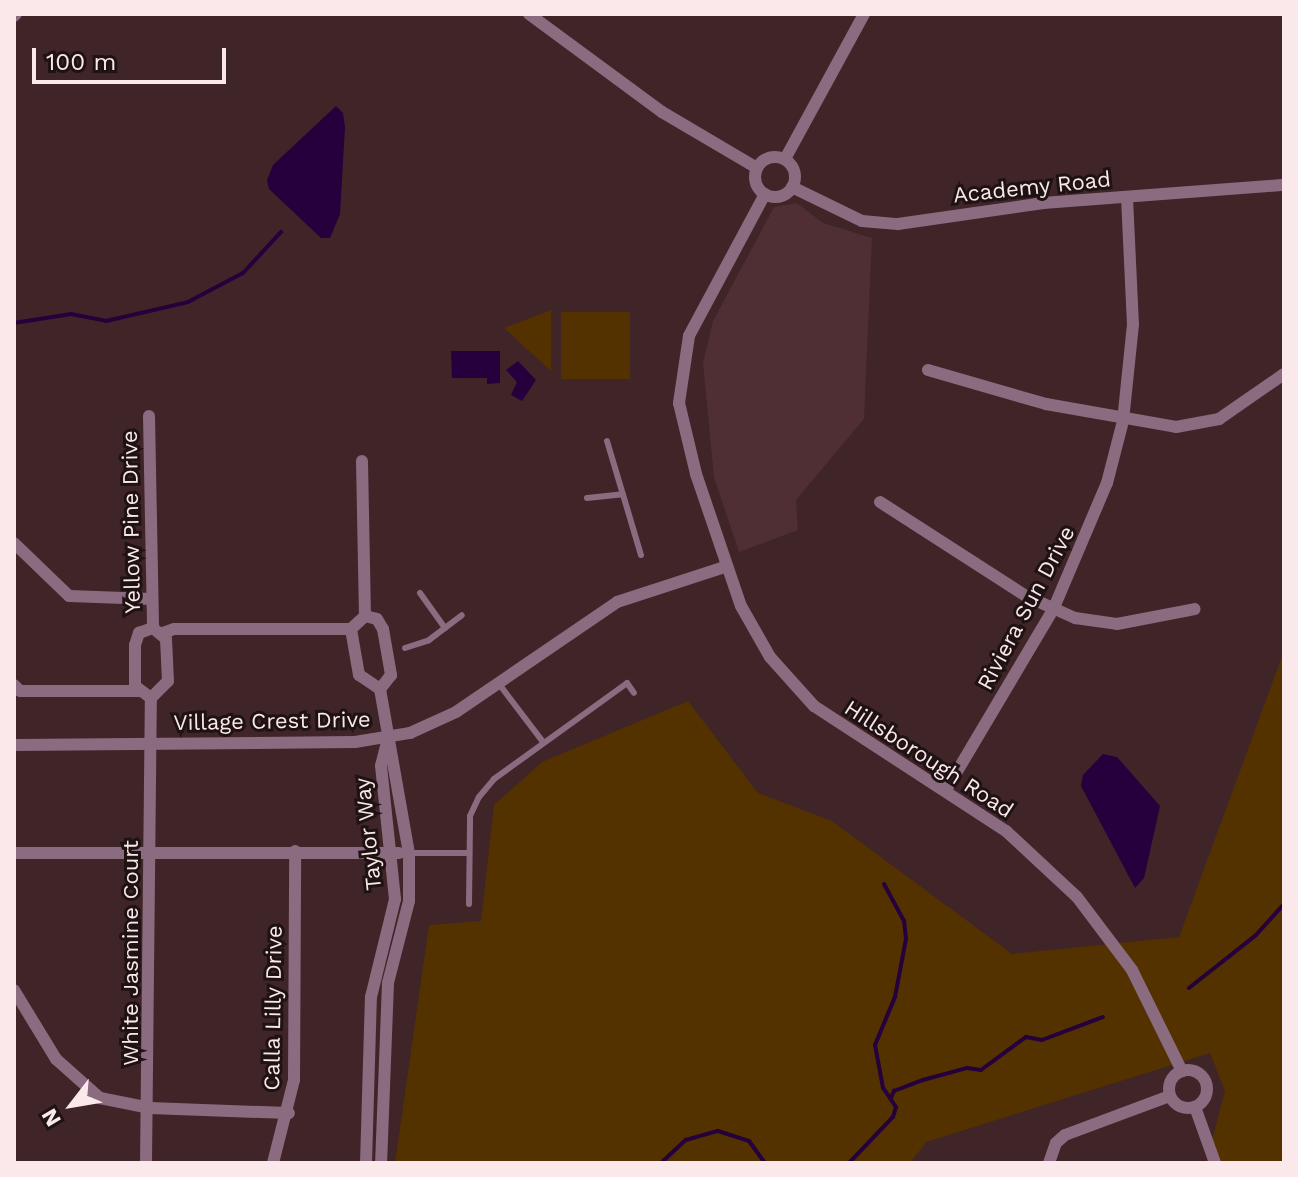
<!DOCTYPE html>
<html>
<head>
<meta charset="utf-8">
<style>
	body { margin:0 }
	#map { position:relative; width:1298px; height:1177px; overflow:hidden; background:#3f2428; font-family:"Work Sans",sans-serif }
	div>[style] { position:absolute }
	.built>* { inset:0; background:#4f2e34 }
	.green>* { inset:0; background:#533200 }
	.water>* { inset:0; background:#25003c }
	.stream>* { height:4px; margin:-2px; padding:0 2px; transform-origin:2px; border-radius:2px; background:#25003c }
	.lane>* { height:6px; margin:-3px; padding:0 3px; transform-origin:3px; border-radius:3px; background:#8a6b80 }
	.street>* { height:12px; margin:-6px; padding:0 6px; transform-origin:6px; border-radius:6px; background:#8a6b80 }
	.street>.ring { margin:-6px; padding:0; box-sizing:content-box; background:none; border:12px solid #8a6b80; border-radius:50% }
	span { translate:-50% -50%; white-space:nowrap; text-align:center; line-height:1.15; -webkit-text-stroke:6px #1e1213; paint-order:stroke }
	.street-label { font-size:22px; color:#fae8ea }
	.frame { position:absolute; inset:0; border:16px solid #fae8ea; pointer-events:none }
	.north { position:absolute; left:32px; top:1065px; width:80px; height:80px; -webkit-text-stroke:6px #1e1213; paint-order:stroke; rotate:239deg; font-size:22px; font-weight:700; line-height:32px; text-align:center; color:#fae8ea }
	.north::after { content:''; display:block; margin:auto; width:28px; height:36px; background:#fae8ea; clip-path:polygon(50% 0,100% 100%,50% 72%,0 100%) }
	.scale { position:absolute; left:32px; top:48px; width:194px; height:36px; box-sizing:border-box; border:4px solid #fae8ea; border-top:0; padding-left:10px; font-size:24px; line-height:28px; white-space:nowrap; color:#fae8ea; -webkit-text-stroke:6px #1e1213; paint-order:stroke }
</style>
</head>
<body>
<div id="map">
	<div class="built">
		<div style="clip-path:polygon(797px 203px,823px 223px,872px 238px,864px 419px,796px 500px,798px 530px,739px 552px,714px 477px,703px 363px,713px 321px,774px 207px)"></div>
	</div>
	<div class="green">
		<div style="clip-path:polygon(551px 310px,551px 371px,504px 328px)"></div>
		<div style="clip-path:polygon(561px 312px,630px 312px,630px 379px,561px 379px)"></div>
		<div style="clip-path:polygon(1284px 651px,1284px 1163px,1206px 1163px,1225px 1091px,1210px 1053px,926px 1142px,910px 1163px,395px 1163px,429px 925px,481px 921px,494px 805px,542px 762px,688px 701px,758px 793px,832px 821px,1012px 954px,1179px 937px)"></div>
	</div>
	<div class="water">
		<div style="clip-path:polygon(336px 106px,343px 113px,345px 127px,340px 214px,330px 238px,321px 238px,269px 189px,267px 180px,273px 165px)"></div>
		<div style="clip-path:polygon(451px 351px,500px 351px,500px 383px,487px 384px,487px 378px,452px 378px)"></div>
		<div style="clip-path:polygon(518px 361px,536px 380px,522px 401px,511px 395px,517px 382px,506px 370px)"></div>
		<div style="clip-path:polygon(1103px 754px,1117px 757px,1160px 806px,1144px 878px,1135px 888px,1081px 786px,1083px 775px)"></div>
	</div>
	<div class="stream">
		<div style="left:14px;top:323px;width:58px;rotate:-9deg"></div>
		<div style="left:71px;top:314px;width:36px;rotate:11deg"></div>
		<div style="left:106px;top:321px;width:84px;rotate:-13deg"></div>
		<div style="left:188px;top:302px;width:62px;rotate:-27.8deg"></div>
		<div style="left:243px;top:273px;width:56px;rotate:-47.2deg"></div>
		<div style="left:1189px;top:988px;width:85px;rotate:-38.3deg"></div>
		<div style="left:1256px;top:935px;width:42px;rotate:-47.9deg"></div>
		<div style="left:891px;top:1098px;width:8px;rotate:-67deg"></div>
		<div style="left:894px;top:1091px;width:31px;rotate:-21deg"></div>
		<div style="left:923px;top:1080px;width:46px;rotate:-15.3deg"></div>
		<div style="left:967px;top:1068px;width:14px;rotate:8deg"></div>
		<div style="left:981px;top:1070px;width:56px;rotate:-36.3deg"></div>
		<div style="left:1026px;top:1037px;width:16px;rotate:11deg"></div>
		<div style="left:1042px;top:1040px;width:65px;rotate:-20.7deg"></div>
		<div style="left:661px;top:1163px;width:34px;rotate:-43deg"></div>
		<div style="left:686px;top:1140px;width:33px;rotate:-16deg"></div>
		<div style="left:718px;top:1131px;width:33px;rotate:18deg"></div>
		<div style="left:749px;top:1141px;width:27px;rotate:54deg"></div>
		<div style="left:849px;top:1163px;width:64px;rotate:-46.3deg"></div>
		<div style="left:893px;top:1117px;width:10px;rotate:-73deg"></div>
		<div style="left:896px;top:1107px;width:23px;rotate:-124deg"></div>
		<div style="left:883px;top:1088px;width:44px;rotate:-100.5deg"></div>
		<div style="left:875px;top:1045px;width:52px;rotate:-67.4deg"></div>
		<div style="left:895px;top:997px;width:59px;rotate:-79.3deg"></div>
		<div style="left:906px;top:939px;width:18px;rotate:-96deg"></div>
		<div style="left:904px;top:921px;width:42px;rotate:-118.4deg"></div>
	</div>
	<div class="lane">
		<div style="left:607px;top:441px;width:119px;rotate:73.4deg"></div>
		<div style="left:587px;top:498px;width:36px;rotate:-6deg"></div>
		<div style="left:420px;top:593px;width:43px;rotate:54.5deg"></div>
		<div style="left:405px;top:648px;width:25px;rotate:-18deg"></div>
		<div style="left:429px;top:640px;width:41px;rotate:-37.1deg"></div>
		<div style="left:499px;top:684px;width:73px;rotate:52.8deg"></div>
		<div style="left:409px;top:853px;width:59px"></div>
		<div style="left:469px;top:904px;width:88px;rotate:-89.3deg"></div>
		<div style="left:470px;top:816px;width:21px;rotate:-65deg"></div>
		<div style="left:479px;top:797px;width:23px;rotate:-50deg"></div>
		<div style="left:494px;top:779px;width:164px;rotate:-35.8deg"></div>
		<div style="left:627px;top:683px;width:12px;rotate:55deg"></div>
	</div>
	<div class="street">
		<div style="left:529px;top:14px;width:165px;rotate:36.4deg"></div>
		<div style="left:662px;top:112px;width:110px;rotate:30.5deg"></div>
		<div style="left:14px;top:16px;width:3px;rotate:-45deg"></div>
		<div class="ring" style="left:755px;top:157px;width:28px;height:28px"></div>
		<div style="left:785px;top:159px;width:165px;rotate:-61.4deg"></div>
		<div style="left:792px;top:187px;width:78px;rotate:25.9deg"></div>
		<div style="left:862px;top:221px;width:36px;rotate:5deg"></div>
		<div style="left:898px;top:224px;width:147px;rotate:-8.2deg"></div>
		<div style="left:1043px;top:203px;width:242px;rotate:-4.3deg"></div>
		<div style="left:765px;top:194px;width:161px;rotate:118.2deg"></div>
		<div style="left:689px;top:336px;width:68px;rotate:98.5deg"></div>
		<div style="left:679px;top:403px;width:73px;rotate:76.5deg"></div>
		<div style="left:696px;top:474px;width:139px;rotate:71.2deg"></div>
		<div style="left:741px;top:606px;width:59px;rotate:60.4deg"></div>
		<div style="left:770px;top:657px;width:66px;rotate:48.1deg"></div>
		<div style="left:814px;top:706px;width:229px;rotate:33.1deg"></div>
		<div style="left:1006px;top:831px;width:97px;rotate:42.9deg"></div>
		<div style="left:1077px;top:897px;width:91px;rotate:53deg"></div>
		<div style="left:1132px;top:970px;width:113px;rotate:63.7deg"></div>
		<div style="left:928px;top:370px;width:123px;rotate:16.1deg"></div>
		<div style="left:1046px;top:404px;width:132px;rotate:10deg"></div>
		<div style="left:1176px;top:427px;width:44px;rotate:-10.5deg"></div>
		<div style="left:1219px;top:419px;width:79px;rotate:-34.7deg"></div>
		<div style="left:149px;top:416px;width:212px;rotate:88.9deg"></div>
		<div style="left:362px;top:461px;width:155px;rotate:88.9deg"></div>
		<div style="left:880px;top:502px;width:174px;rotate:32.8deg"></div>
		<div style="left:1026px;top:596px;width:54px;rotate:24.2deg"></div>
		<div style="left:1075px;top:618px;width:42px;rotate:8.1deg"></div>
		<div style="left:1117px;top:624px;width:79px;rotate:-10.9deg"></div>
		<div style="left:14px;top:543px;width:76px;rotate:43.9deg"></div>
		<div style="left:69px;top:596px;width:83px;rotate:2.1deg"></div>
		<div style="left:365px;top:616px;width:12px;rotate:14deg"></div>
		<div style="left:377px;top:619px;width:12px;rotate:59deg"></div>
		<div style="left:383px;top:629px;width:47px;rotate:80.1deg"></div>
		<div style="left:391px;top:675px;width:18px;rotate:128deg"></div>
		<div style="left:380px;top:689px;width:25px;rotate:-146deg"></div>
		<div style="left:359px;top:675px;width:47px;rotate:-99.9deg"></div>
		<div style="left:351px;top:629px;width:19px;rotate:-43deg"></div>
		<div style="left:153px;top:628px;width:17px;rotate:40deg"></div>
		<div style="left:166px;top:639px;width:42px;rotate:87.3deg"></div>
		<div style="left:168px;top:681px;width:24px;rotate:135deg"></div>
		<div style="left:151px;top:698px;width:20px;rotate:-143deg"></div>
		<div style="left:135px;top:686px;width:41px;rotate:-90deg"></div>
		<div style="left:135px;top:645px;width:13px;rotate:-72deg"></div>
		<div style="left:139px;top:633px;width:15px;rotate:-20deg"></div>
		<div style="left:163px;top:633px;width:12px;rotate:-20deg"></div>
		<div style="left:174px;top:629px;width:177px"></div>
		<div style="left:14px;top:685px;width:8px;rotate:45deg"></div>
		<div style="left:20px;top:691px;width:119px"></div>
		<div style="left:380px;top:689px;width:167px;rotate:80deg"></div>
		<div style="left:409px;top:853px;width:48px;rotate:90deg"></div>
		<div style="left:409px;top:901px;width:85px;rotate:104.4deg"></div>
		<div style="left:388px;top:983px;width:180px;rotate:92.2deg"></div>
		<div style="left:14px;top:745px;width:341px;rotate:-0.5deg"></div>
		<div style="left:355px;top:742px;width:56px;rotate:-9.3deg"></div>
		<div style="left:410px;top:733px;width:51px;rotate:-24.5deg"></div>
		<div style="left:456px;top:712px;width:195px;rotate:-34.3deg"></div>
		<div style="left:617px;top:602px;width:114px;rotate:-18deg"></div>
		<div style="left:946px;top:790px;width:209px;rotate:-59.3deg"></div>
		<div style="left:1053px;top:610px;width:138px;rotate:-67deg"></div>
		<div style="left:1107px;top:483px;width:64px;rotate:-75.5deg"></div>
		<div style="left:1123px;top:421px;width:97px;rotate:-84.1deg"></div>
		<div style="left:1133px;top:325px;width:128px;rotate:-92.7deg"></div>
		<div style="left:14px;top:853px;width:385px"></div>
		<div style="left:14px;top:990px;width:81px;rotate:58.7deg"></div>
		<div style="left:56px;top:1059px;width:59px;rotate:41.6deg"></div>
		<div style="left:100px;top:1098px;width:51px;rotate:11.3deg"></div>
		<div style="left:150px;top:1108px;width:139px;rotate:2.1deg"></div>
		<div class="ring" style="left:1169px;top:1070px;width:26px;height:26px"></div>
		<div style="left:1195px;top:1107px;width:59px;rotate:70.3deg"></div>
		<div style="left:146px;top:1163px;width:465px;rotate:-89.4deg"></div>
		<div style="left:273px;top:1163px;width:86px;rotate:-75.8deg"></div>
		<div style="left:294px;top:1080px;width:229px;rotate:-89.7deg"></div>
		<div style="left:366px;top:1163px;width:166px;rotate:-88.3deg"></div>
		<div style="left:371px;top:997px;width:101px;rotate:-76.2deg"></div>
		<div style="left:395px;top:899px;width:134px;rotate:-96deg"></div>
		<div style="left:381px;top:766px;width:29px;rotate:-76deg"></div>
		<div style="left:1049px;top:1163px;width:21px;rotate:-71deg"></div>
		<div style="left:1056px;top:1143px;width:12px;rotate:-42deg"></div>
		<div style="left:1065px;top:1135px;width:112px;rotate:-20.4deg"></div>
	</div>
	<div class="street-label">
		<span style="left:1032px;top:187px;rotate:-6deg">Academy Road</span>
		<span style="left:131px;top:522px;rotate:-91deg">Yellow Pine Drive</span>
		<span style="left:1026px;top:608px;rotate:-62deg">Riviera Sun Drive</span>
		<span style="left:272px;top:721px;rotate:-1deg">Village Crest Drive</span>
		<span style="left:929px;top:759px;rotate:33deg">Hillsborough Road</span>
		<span style="left:368px;top:834px;rotate:-96deg">Taylor Way</span>
		<span style="left:131px;top:953px;rotate:-90deg">White Jasmine Court</span>
		<span style="left:273px;top:1008px;rotate:-89deg">Calla Lilly Drive</span>
	</div>
	<div class="frame"></div>
	<div class="north">N</div>
	<div class="scale">100 m</div>
</div>
</body>
</html>
